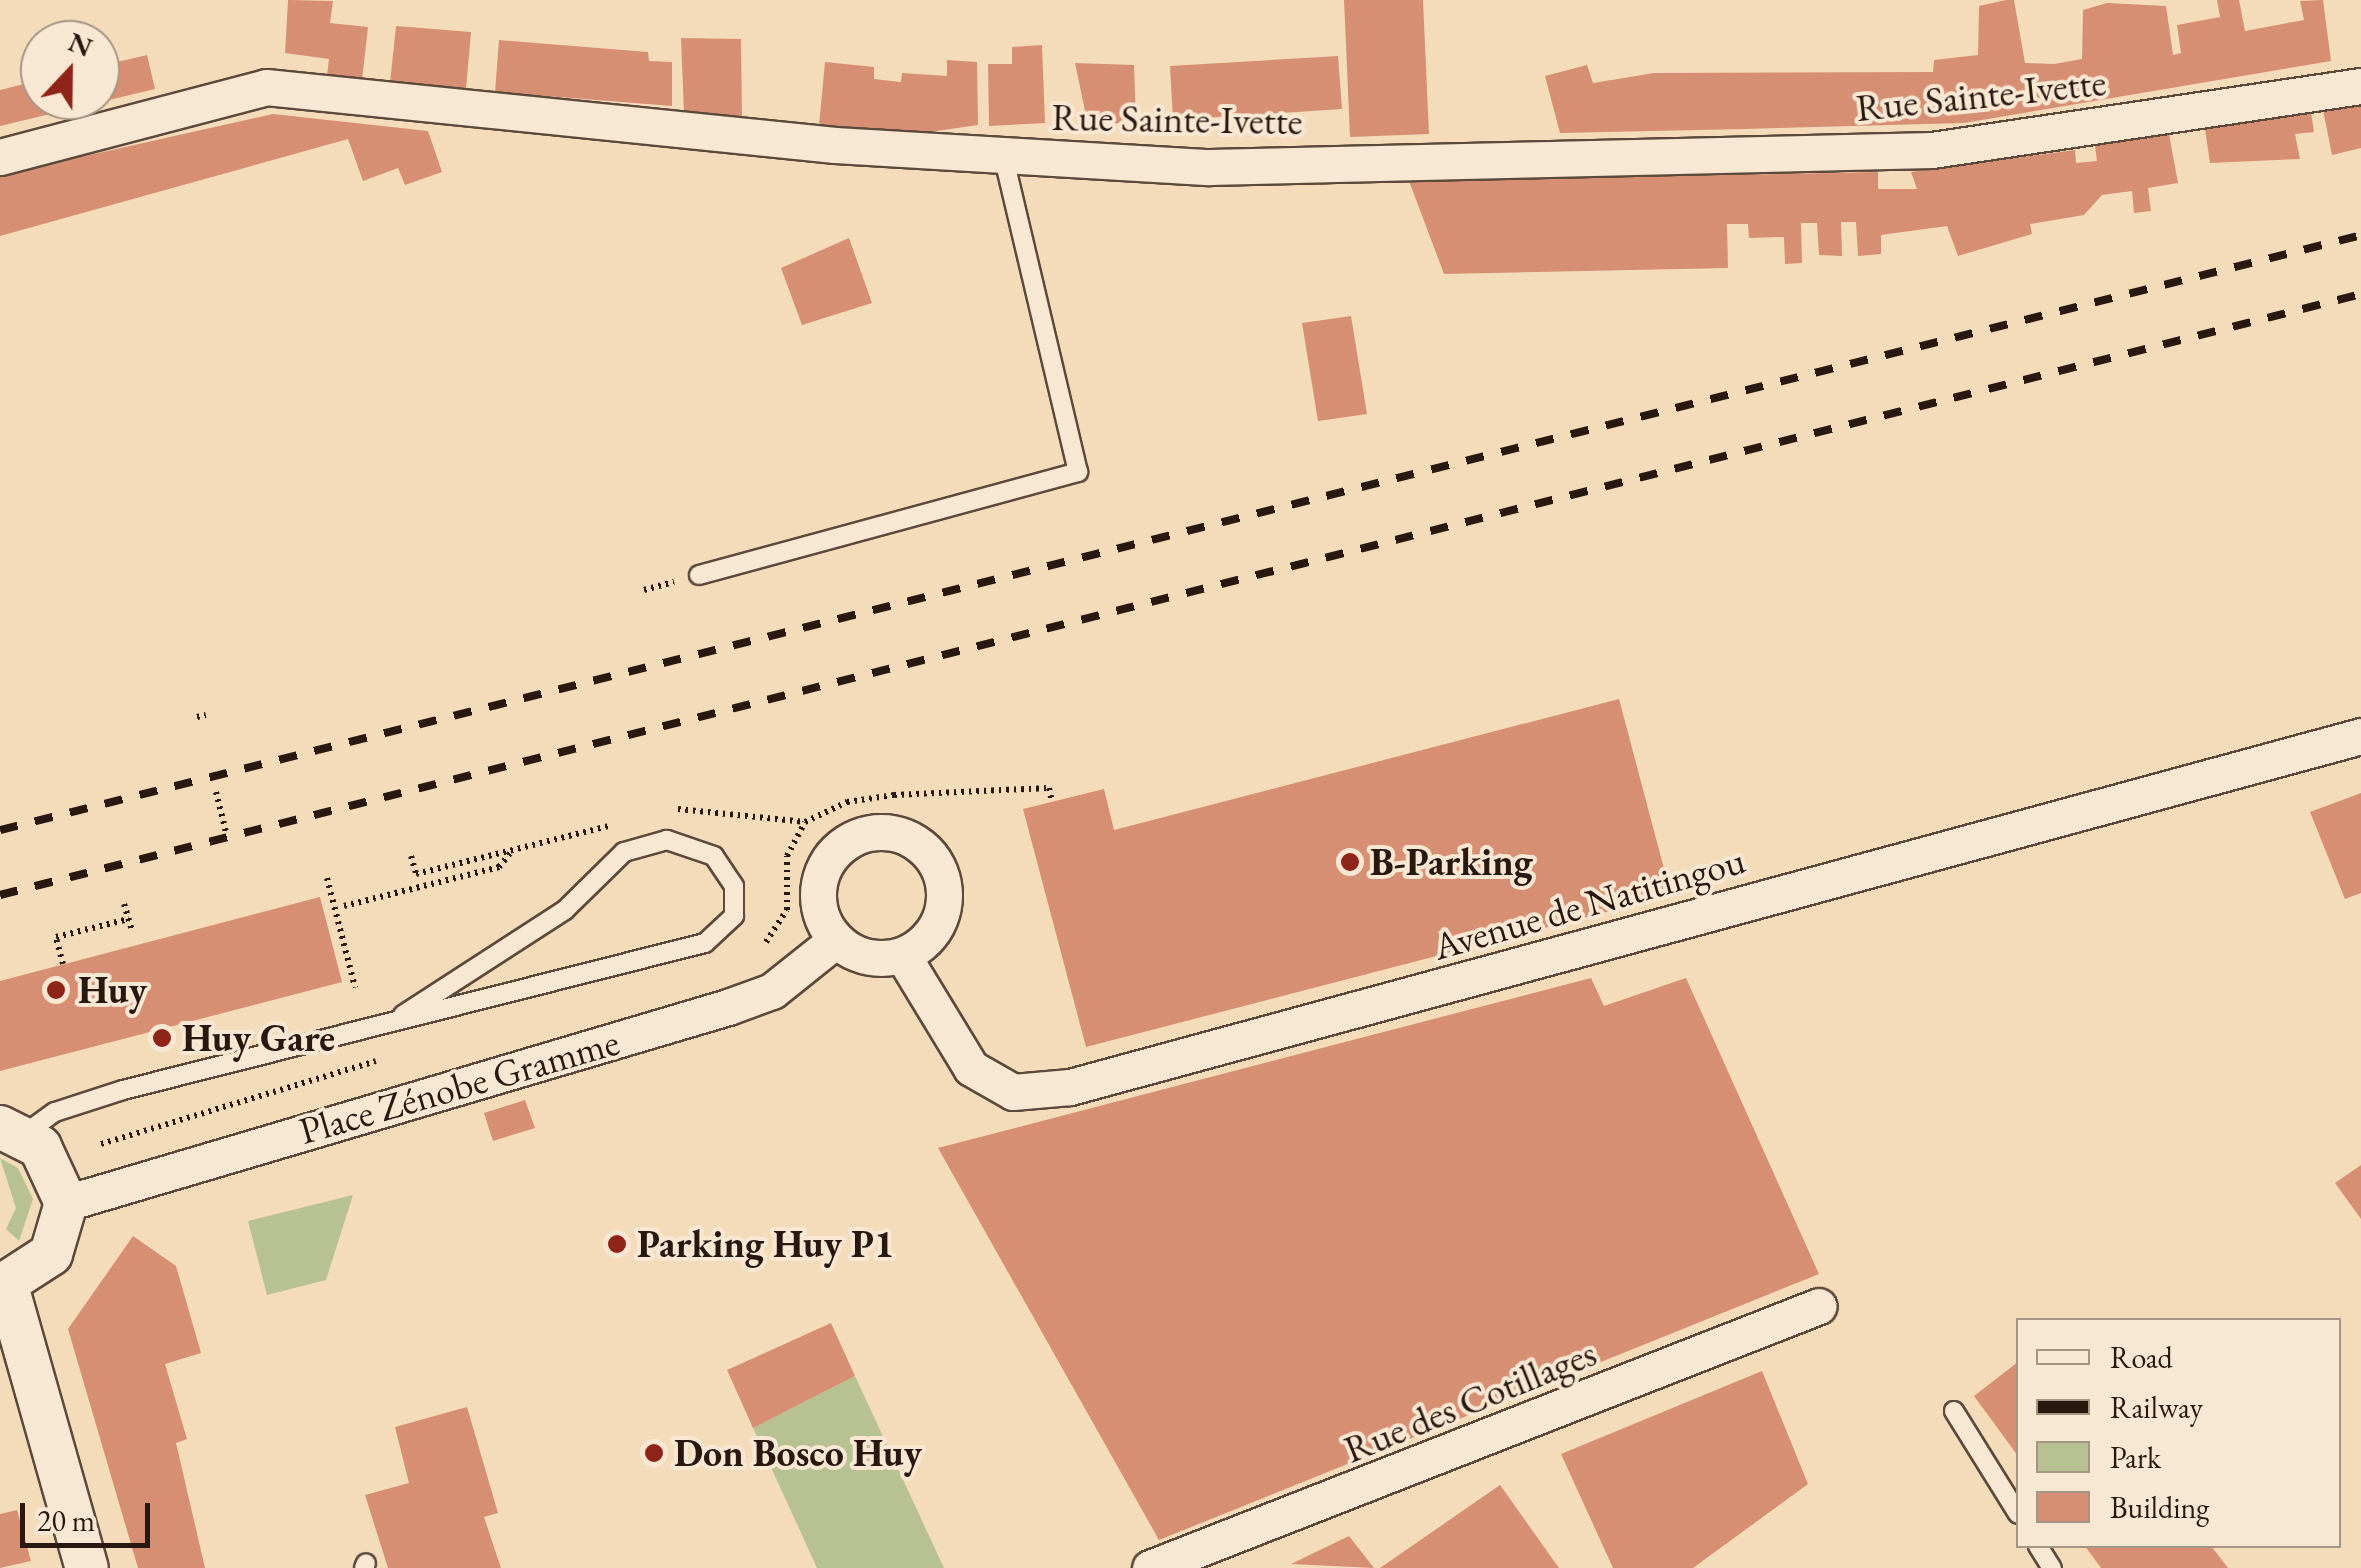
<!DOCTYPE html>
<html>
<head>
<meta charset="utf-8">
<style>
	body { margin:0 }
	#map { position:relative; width:2361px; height:1568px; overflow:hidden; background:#f4dcbb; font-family:"EB Garamond",serif }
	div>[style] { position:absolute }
	.green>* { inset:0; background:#b8c192 }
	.building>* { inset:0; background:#d78f73 }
	.path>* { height:6px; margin-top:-3px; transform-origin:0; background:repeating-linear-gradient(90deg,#291810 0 2.5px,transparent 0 7.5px) }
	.roads { filter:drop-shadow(2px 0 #5c493b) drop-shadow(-2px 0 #5c493b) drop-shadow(0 2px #5c493b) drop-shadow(0 -2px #5c493b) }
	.service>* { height:18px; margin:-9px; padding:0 9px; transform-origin:9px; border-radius:9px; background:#f8e8d3 }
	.minor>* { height:35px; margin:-17.5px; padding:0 17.5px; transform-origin:17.5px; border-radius:17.5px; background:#f8e8d3 }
	.minor>.ring { margin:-17.5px; padding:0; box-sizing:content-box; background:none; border:35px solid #f8e8d3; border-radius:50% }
	.tertiary>* { height:42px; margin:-21px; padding:0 21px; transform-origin:21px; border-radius:21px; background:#f8e8d3 }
	.rail>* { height:8px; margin-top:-4px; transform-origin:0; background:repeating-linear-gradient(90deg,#291810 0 18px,transparent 0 36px) }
	.dots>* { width:28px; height:28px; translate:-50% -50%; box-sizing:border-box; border:5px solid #f8e8d3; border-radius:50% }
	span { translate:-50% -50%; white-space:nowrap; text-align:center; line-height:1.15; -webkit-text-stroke:8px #f8e8d3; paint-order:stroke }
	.street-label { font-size:38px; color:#291810 }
	.poi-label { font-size:38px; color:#291810; font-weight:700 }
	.left { translate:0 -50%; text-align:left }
	.legend { position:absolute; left:2016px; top:1318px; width:325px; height:230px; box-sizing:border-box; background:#f8e8d3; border:2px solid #a59585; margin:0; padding:12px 18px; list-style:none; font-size:30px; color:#291810 }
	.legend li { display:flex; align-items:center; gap:20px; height:50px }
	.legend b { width:50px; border:2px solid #a59585 }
	.north { position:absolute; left:20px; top:20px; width:100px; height:100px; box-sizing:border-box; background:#f8e8d3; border:2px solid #a59585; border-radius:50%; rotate:22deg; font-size:28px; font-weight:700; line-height:40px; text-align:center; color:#291810 }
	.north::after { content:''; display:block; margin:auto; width:35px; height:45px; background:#8f2418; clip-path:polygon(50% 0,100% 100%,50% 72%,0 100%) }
	.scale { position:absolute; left:20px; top:1503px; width:130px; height:45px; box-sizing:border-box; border:5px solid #291810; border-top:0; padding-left:12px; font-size:30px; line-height:35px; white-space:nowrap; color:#291810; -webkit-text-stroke:8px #f8e8d3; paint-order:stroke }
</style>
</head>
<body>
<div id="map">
	<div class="green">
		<div style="clip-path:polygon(0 1158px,18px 1168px,33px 1199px,19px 1241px,6px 1229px,16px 1208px)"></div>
		<div style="clip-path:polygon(353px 1195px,326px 1280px,267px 1295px,248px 1221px)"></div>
		<div style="clip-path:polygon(855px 1376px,944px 1568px,817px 1568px,753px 1428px)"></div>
	</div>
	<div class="building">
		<div style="clip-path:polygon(288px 0,333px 1px,330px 23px,368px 27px,362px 80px,327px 75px,329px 59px,285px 53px)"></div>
		<div style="clip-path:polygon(1344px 0,1423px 0,1429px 134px,1350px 137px)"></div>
		<div style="clip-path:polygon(2006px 0,2014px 0,2025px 63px,2054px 64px,2082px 59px,2083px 10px,2107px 3px,2166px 6px,2173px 55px,2181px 53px,2177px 25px,2220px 17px,2217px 0,2239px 0,2245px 31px,2304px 20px,2300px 1px,2323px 0,2331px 61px,1964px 123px,1745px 129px,1560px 133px,1545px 76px,1587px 65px,1593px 83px,1654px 73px,1933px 72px,1934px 60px,1978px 55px,1979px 6px)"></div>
		<div style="clip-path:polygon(396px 26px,471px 32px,466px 89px,390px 83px)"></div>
		<div style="clip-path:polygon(681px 38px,741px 39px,742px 119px,684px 114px)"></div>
		<div style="clip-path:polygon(499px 40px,648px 52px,649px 61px,672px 62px,672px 106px,495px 92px)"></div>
		<div style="clip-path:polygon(1042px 45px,1045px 123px,989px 126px,988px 64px,1012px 64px,1012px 47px)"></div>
		<div style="clip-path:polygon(147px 55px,155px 89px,0 126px,0 90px,40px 80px,40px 100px,100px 100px,100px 66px)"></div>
		<div style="clip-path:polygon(1338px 56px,1342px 109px,1173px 120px,1170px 66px)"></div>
		<div style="clip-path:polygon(947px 60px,977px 62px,978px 125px,930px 132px,819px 125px,825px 62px,874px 67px,874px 79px,901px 82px,902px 73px,947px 76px)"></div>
		<div style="clip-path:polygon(1075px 63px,1134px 65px,1136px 122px,1088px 125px)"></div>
		<div style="clip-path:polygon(2361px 103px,2361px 148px,2332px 155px,2323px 110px)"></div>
		<div style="clip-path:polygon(2311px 112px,2314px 132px,2295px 134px,2300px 159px,2210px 163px,2205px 129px)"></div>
		<div style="clip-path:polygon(273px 114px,428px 131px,442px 172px,405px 185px,398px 168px,363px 181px,348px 139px,0 236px,0 175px)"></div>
		<div style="clip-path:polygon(2169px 134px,2178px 183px,2148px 188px,2151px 211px,2134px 213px,2132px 191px,2102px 195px,2084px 215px,2030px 224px,2032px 234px,1958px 256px,1947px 226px,1881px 235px,1881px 254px,1858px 256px,1856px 222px,1841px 222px,1842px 256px,1819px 255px,1817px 223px,1801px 223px,1802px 263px,1785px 264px,1784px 237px,1749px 238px,1748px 224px,1727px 224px,1728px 268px,1444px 274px,1409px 181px,1878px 172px,1878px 189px,1917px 189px,1911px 172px,2075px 150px,2076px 163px,2097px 161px,2095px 146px)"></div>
		<div style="clip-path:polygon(849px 238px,872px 303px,802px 325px,781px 268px)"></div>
		<div style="clip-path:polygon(1351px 316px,1367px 414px,1318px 421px,1302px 323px)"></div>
		<div style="clip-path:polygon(1619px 699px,1671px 895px,1086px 1047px,1023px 809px,1104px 789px,1114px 830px)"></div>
		<div style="clip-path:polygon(2361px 793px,2361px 893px,2345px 899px,2310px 812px)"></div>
		<div style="clip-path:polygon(320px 897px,342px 982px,0 1071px,0 981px)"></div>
		<div style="clip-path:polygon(1591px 978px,1604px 1006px,1686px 978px,1819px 1274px,1159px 1540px,938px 1148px)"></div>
		<div style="clip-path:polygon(525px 1100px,535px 1128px,493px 1141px,484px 1113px)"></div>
		<div style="clip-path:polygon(2361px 1165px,2361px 1219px,2335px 1183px)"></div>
		<div style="clip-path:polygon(133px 1236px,176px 1266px,201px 1353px,165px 1364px,187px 1439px,176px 1443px,205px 1568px,138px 1568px,68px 1329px)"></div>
		<div style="clip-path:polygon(831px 1323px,855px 1376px,753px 1428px,727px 1370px)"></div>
		<div style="clip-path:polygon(2018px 1362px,2018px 1456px,1974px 1396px)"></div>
		<div style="clip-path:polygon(1762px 1371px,1808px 1484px,1693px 1568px,1613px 1568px,1561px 1454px)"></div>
		<div style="clip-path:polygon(467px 1407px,498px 1513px,484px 1517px,501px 1568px,388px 1568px,365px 1495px,409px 1483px,395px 1427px)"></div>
		<div style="clip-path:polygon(1500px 1485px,1559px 1568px,1380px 1568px)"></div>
		<div style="clip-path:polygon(17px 1510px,31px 1561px,0 1568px,0 1514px)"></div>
		<div style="clip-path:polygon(1349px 1536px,1374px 1568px,1291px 1564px)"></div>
		<div style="clip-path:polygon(2085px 1546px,2211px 1546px,2228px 1568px,2101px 1568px)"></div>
	</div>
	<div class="path">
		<div style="left:644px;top:590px;width:31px;rotate:-15deg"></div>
		<div style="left:197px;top:717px;width:9px;rotate:-13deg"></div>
		<div style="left:216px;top:792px;width:41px;rotate:76deg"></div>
		<div style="left:678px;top:809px;width:128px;rotate:5.8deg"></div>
		<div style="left:411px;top:856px;width:19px;rotate:74deg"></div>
		<div style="left:416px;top:874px;width:198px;rotate:-14deg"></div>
		<div style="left:327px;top:878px;width:113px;rotate:75.6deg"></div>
		<div style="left:124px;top:904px;width:27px;rotate:73deg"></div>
		<div style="left:344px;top:906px;width:160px;rotate:-14.1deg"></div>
		<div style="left:499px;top:867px;width:19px;rotate:-51deg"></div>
		<div style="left:766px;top:942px;width:38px;rotate:-57deg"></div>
		<div style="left:787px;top:910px;width:54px;rotate:-90deg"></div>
		<div style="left:787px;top:856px;width:38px;rotate:-62deg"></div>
		<div style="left:805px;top:822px;width:47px;rotate:-25.5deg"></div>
		<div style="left:847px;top:802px;width:48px;rotate:-8.5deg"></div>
		<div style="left:894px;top:795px;width:155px;rotate:-2.6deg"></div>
		<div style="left:1049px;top:788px;width:14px;rotate:78deg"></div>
		<div style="left:63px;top:964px;width:28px;rotate:-105deg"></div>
		<div style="left:56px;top:937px;width:75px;rotate:-13.9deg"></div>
		<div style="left:101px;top:1144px;width:287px;rotate:-16.8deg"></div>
	</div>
	<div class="roads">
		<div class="service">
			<div style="left:699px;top:575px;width:393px;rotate:-15.2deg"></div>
			<div style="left:1078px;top:472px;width:323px;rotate:-103.3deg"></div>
			<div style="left:23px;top:1135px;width:39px;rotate:-36deg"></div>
			<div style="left:55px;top:1112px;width:71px;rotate:-17.9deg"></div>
			<div style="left:123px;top:1090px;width:600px;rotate:-14.18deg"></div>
			<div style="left:705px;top:943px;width:40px;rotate:-43deg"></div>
			<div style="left:734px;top:916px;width:30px;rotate:-90deg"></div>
			<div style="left:734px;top:886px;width:36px;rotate:-124deg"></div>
			<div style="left:714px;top:856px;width:50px;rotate:-161.2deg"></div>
			<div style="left:667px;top:840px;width:45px;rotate:164.4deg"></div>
			<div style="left:624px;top:852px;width:83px;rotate:135.5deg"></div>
			<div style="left:565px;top:910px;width:193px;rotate:147.1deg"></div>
			<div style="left:1954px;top:1411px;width:121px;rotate:58.1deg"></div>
			<div style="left:2038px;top:1546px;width:26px;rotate:58deg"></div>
			<div style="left:364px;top:1568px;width:5px;rotate:-68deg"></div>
		</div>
		<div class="minor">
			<div style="left:0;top:157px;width:275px;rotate:-14.7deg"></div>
			<div style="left:266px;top:87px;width:572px;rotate:5.82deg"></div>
			<div style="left:835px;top:145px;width:375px;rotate:3.4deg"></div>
			<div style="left:1209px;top:167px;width:723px;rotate:-1.35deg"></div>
			<div style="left:1932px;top:150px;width:434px;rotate:-8.5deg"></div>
			<div class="ring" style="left:818px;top:832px;width:91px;height:91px"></div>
			<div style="left:903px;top:956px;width:131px;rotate:58.7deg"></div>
			<div style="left:971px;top:1068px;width:48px;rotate:29.7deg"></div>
			<div style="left:1013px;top:1092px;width:57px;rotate:-5deg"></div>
			<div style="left:1070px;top:1087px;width:1338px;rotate:-15.21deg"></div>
			<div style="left:66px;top:1203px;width:690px;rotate:-16.49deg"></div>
			<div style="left:728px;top:1007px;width:47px;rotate:-20deg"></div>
			<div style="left:772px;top:991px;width:82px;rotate:-38.6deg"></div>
			<div style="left:1150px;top:1568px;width:718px;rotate:-21.39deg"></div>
		</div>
		<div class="tertiary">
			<div style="left:0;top:1127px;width:45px;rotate:26.6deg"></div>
			<div style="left:40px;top:1147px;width:62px;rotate:65.1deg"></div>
			<div style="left:66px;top:1203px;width:53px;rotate:106.4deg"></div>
			<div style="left:51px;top:1254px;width:61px;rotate:147.1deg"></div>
			<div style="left:7px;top:1286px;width:293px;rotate:74.2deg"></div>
		</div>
	</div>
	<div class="rail">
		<div style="left:0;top:830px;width:2435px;rotate:-14.14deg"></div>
		<div style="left:0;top:895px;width:2436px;rotate:-14.28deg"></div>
	</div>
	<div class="dots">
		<div style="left:1350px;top:862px;background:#8f2418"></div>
		<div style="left:56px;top:990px;background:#8f2418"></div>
		<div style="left:162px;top:1038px;background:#8f2418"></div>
		<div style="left:617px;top:1244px;background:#8f2418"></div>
		<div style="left:654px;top:1453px;background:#8f2418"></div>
	</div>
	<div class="street-label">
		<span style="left:1981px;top:95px;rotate:-6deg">Rue Sainte-Ivette</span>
		<span style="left:1177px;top:119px;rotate:1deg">Rue Sainte-Ivette</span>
		<span style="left:1589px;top:903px;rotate:-16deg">Avenue de Natitingou</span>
		<span style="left:459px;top:1086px;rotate:-16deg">Place Zénobe Gramme</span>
		<span style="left:1470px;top:1401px;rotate:-22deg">Rue des Cotillages</span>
	</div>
	<div class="poi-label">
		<span class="left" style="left:1370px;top:862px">B-Parking</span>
		<span class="left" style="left:78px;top:990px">Huy</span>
		<span class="left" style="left:182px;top:1038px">Huy Gare</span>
		<span class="left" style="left:637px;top:1244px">Parking Huy P1</span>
		<span class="left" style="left:674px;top:1453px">Don Bosco Huy</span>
	</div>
	<ul class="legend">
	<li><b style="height:12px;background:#f8e8d3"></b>Road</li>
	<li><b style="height:12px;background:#291810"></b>Railway</li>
	<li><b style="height:28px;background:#b8c192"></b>Park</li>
	<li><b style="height:28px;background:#d78f73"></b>Building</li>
	</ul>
	<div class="north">N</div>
	<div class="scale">20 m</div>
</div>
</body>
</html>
